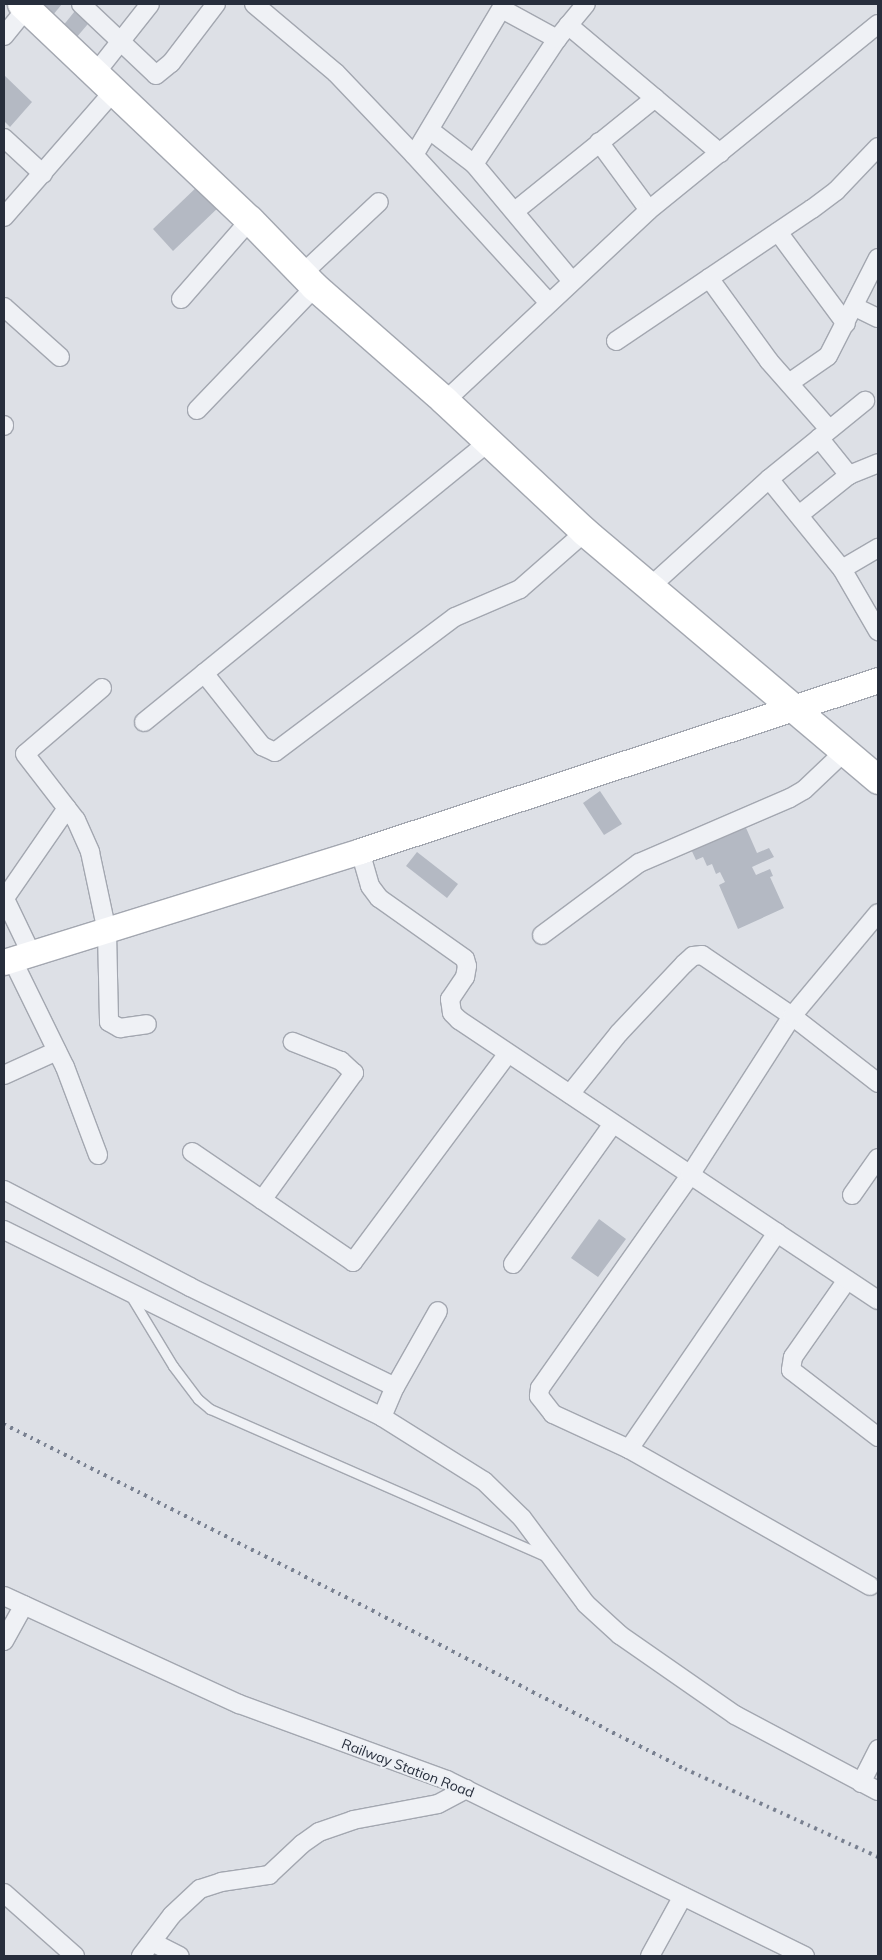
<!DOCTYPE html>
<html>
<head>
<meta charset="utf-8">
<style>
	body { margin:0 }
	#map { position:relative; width:882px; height:1960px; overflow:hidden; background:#dde0e6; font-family:Mulish,sans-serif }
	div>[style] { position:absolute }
	.building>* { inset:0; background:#b4b9c3 }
	.roads { filter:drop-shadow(1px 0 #a3a7b0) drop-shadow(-1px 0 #a3a7b0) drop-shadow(0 1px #a3a7b0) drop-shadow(0 -1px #a3a7b0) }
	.lane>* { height:9px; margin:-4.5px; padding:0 4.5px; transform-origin:4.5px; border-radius:4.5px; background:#eff1f5 }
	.street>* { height:18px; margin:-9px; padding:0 9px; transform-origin:9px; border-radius:9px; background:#eff1f5 }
	.secondary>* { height:25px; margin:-12.5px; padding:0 12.5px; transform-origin:12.5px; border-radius:12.5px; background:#fff }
	.primary>* { height:28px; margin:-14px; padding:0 14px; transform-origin:14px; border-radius:14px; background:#fff }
	.rail>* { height:4px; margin-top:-2px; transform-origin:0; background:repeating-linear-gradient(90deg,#777f8f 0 2.5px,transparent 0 7.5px) }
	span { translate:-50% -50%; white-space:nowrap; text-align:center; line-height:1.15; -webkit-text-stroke:4px #eceff4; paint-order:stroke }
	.street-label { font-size:14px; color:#272e3c }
	.frame { position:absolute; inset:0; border:5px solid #272e3c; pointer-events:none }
</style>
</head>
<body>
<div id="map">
	<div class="building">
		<div style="clip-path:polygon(39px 4px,62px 4px,53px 15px)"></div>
		<div style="clip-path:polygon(79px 6px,93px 18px,76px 38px,62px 27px)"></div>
		<div style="clip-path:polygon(4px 75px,32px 102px,10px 127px,4px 121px)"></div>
		<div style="clip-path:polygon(201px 183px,222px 204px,173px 251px,153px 229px)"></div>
		<div style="clip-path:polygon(600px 791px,622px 824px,604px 835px,583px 803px)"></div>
		<div style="clip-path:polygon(743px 821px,757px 853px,769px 848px,774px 857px,752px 867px,756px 875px,770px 869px,773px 876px,770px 877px,784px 908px,738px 929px,719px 885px,725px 882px,720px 872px,716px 874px,712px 864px,707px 866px,703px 857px,696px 860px,689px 845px)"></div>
		<div style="clip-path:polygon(417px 852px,458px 884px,447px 898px,406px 866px)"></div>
		<div style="clip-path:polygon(599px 1219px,626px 1239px,598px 1277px,571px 1258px)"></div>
	</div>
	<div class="roads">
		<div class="lane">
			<div style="left:130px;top:1295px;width:83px;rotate:58.8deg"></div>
			<div style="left:173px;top:1366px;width:41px;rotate:52.9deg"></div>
			<div style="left:198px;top:1399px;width:16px;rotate:40deg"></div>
			<div style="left:210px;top:1409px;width:368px;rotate:23.7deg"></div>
		</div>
		<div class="street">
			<div style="left:81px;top:4px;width:103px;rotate:43.4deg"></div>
			<div style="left:156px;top:75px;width:19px;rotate:-39deg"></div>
			<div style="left:171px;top:63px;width:74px;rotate:-52.7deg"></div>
			<div style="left:254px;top:4px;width:107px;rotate:40.1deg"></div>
			<div style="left:336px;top:73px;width:113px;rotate:46.4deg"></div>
			<div style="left:414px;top:155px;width:176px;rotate:-59.2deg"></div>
			<div style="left:502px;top:9px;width:63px;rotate:28.6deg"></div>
			<div style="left:568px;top:25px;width:199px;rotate:40.1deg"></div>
			<div style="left:4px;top:36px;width:36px;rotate:-51deg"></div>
			<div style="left:94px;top:75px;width:90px;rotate:-51.7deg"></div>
			<div style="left:431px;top:131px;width:54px;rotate:37.5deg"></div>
			<div style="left:474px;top:164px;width:153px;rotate:50.1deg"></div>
			<div style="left:4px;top:138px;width:53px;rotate:42.7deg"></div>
			<div style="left:599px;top:142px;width:84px;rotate:53.7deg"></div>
			<div style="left:414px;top:155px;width:200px;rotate:47.6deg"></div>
			<div style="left:474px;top:164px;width:150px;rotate:-56.4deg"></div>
			<div style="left:557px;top:39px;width:45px;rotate:-50.4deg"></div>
			<div style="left:515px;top:211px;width:180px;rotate:-38.9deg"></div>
			<div style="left:4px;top:217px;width:164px;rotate:-48.9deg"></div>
			<div style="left:778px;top:232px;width:114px;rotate:53.5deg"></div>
			<div style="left:302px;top:274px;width:105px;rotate:-43.1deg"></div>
			<div style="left:709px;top:278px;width:102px;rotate:54.1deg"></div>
			<div style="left:769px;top:361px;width:91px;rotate:48.6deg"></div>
			<div style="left:181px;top:299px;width:105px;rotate:-48.9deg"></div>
			<div style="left:4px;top:307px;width:75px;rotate:41.8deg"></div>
			<div style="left:855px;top:307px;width:25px;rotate:26deg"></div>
			<div style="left:616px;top:341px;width:236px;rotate:-34deg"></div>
			<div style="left:812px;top:209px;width:30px;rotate:-37deg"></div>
			<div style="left:836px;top:191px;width:61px;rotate:-46.3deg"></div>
			<div style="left:789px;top:383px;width:47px;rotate:-34.7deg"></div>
			<div style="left:828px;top:356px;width:110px;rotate:-63deg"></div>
			<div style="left:445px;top:401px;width:279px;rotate:-43.1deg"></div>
			<div style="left:649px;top:210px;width:295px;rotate:-39.1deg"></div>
			<div style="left:197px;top:410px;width:170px;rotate:-46.2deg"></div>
			<div style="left:4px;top:425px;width:1px;rotate:90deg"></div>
			<div style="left:819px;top:438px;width:48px;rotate:51deg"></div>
			<div style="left:849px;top:475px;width:31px;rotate:-22deg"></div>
			<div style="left:769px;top:479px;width:116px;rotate:51deg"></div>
			<div style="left:842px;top:569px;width:72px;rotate:59.9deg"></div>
			<div style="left:799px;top:515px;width:64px;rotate:-38.7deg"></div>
			<div style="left:842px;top:569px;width:42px;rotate:-30.3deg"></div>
			<div style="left:651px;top:586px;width:159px;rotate:-42.2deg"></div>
			<div style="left:769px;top:479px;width:124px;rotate:-39.1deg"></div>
			<div style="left:204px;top:673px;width:93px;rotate:51.5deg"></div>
			<div style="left:262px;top:746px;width:14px;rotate:25deg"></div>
			<div style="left:275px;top:752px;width:225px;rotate:-36.9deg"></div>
			<div style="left:455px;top:617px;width:71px;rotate:-23.3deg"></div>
			<div style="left:520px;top:589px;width:86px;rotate:-41.2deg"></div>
			<div style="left:102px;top:688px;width:101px;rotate:139.4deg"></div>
			<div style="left:25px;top:754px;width:83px;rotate:52.3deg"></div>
			<div style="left:76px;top:820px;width:35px;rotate:66deg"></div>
			<div style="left:90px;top:852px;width:82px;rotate:78deg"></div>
			<div style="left:107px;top:932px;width:90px;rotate:88.7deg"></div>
			<div style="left:109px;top:1022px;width:13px;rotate:29deg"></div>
			<div style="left:120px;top:1028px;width:27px;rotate:-8deg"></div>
			<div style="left:144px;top:722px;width:444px;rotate:-39.1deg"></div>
			<div style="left:360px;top:851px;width:36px;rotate:74deg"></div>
			<div style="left:370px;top:886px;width:15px;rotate:53deg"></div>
			<div style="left:379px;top:898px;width:105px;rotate:35.3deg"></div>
			<div style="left:465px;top:959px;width:7px;rotate:74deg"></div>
			<div style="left:467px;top:966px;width:11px;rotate:100deg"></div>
			<div style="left:465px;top:977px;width:27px;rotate:124deg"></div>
			<div style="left:450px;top:999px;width:14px;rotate:82deg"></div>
			<div style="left:452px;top:1013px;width:10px;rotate:45deg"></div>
			<div style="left:459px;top:1020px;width:383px;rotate:33.8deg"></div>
			<div style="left:4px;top:897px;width:62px;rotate:64.3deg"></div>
			<div style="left:5px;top:898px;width:109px;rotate:-55.4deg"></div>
			<div style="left:542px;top:935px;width:121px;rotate:-36.6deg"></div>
			<div style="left:639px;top:863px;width:164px;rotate:-23.3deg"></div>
			<div style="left:790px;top:798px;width:16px;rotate:-30deg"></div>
			<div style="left:804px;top:790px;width:57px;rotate:-43.6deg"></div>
			<div style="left:12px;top:959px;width:120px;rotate:63.9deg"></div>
			<div style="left:65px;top:1067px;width:94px;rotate:69.4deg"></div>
			<div style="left:4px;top:1075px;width:58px;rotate:-24.4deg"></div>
			<div style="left:570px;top:1094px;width:78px;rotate:-51.2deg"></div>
			<div style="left:619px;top:1033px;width:95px;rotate:-46.7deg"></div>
			<div style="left:684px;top:964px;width:12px;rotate:-42deg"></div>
			<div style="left:693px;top:956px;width:9px;rotate:-6deg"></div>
			<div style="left:702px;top:955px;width:109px;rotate:34.1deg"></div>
			<div style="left:792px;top:1016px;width:109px;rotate:37.9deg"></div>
			<div style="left:192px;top:1152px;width:195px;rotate:34.3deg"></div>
			<div style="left:353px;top:1262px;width:258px;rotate:-53.4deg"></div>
			<div style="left:4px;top:1190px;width:210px;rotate:27.5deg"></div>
			<div style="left:190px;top:1287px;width:228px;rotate:26deg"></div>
			<div style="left:852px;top:1195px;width:45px;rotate:-54.9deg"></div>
			<div style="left:262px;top:1200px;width:157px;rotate:-54.1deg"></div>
			<div style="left:354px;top:1073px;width:18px;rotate:-137deg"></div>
			<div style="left:341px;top:1061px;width:52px;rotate:-158.4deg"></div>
			<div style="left:4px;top:1230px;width:422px;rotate:26.3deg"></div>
			<div style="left:382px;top:1417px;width:120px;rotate:32.1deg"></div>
			<div style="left:484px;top:1481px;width:53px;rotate:44.2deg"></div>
			<div style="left:522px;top:1518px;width:107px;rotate:53.3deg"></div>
			<div style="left:586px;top:1604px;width:46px;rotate:42.4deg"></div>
			<div style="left:620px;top:1635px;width:140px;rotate:34.8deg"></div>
			<div style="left:735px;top:1715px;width:162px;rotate:28deg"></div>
			<div style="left:513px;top:1264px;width:171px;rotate:-54.5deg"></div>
			<div style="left:847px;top:1280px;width:94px;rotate:125deg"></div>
			<div style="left:793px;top:1357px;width:13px;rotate:99deg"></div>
			<div style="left:791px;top:1370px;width:110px;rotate:37.6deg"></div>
			<div style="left:382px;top:1417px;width:33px;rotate:-67deg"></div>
			<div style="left:395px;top:1387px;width:87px;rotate:-60.5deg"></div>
			<div style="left:629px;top:1449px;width:262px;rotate:-55.6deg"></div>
			<div style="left:777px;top:1233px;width:121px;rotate:33.6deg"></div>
			<div style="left:870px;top:1586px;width:277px;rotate:-150.4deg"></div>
			<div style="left:629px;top:1449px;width:84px;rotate:-155.3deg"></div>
			<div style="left:553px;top:1414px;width:23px;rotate:-128deg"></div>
			<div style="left:539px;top:1396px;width:8px;rotate:-83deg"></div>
			<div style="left:540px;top:1388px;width:261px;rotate:-54.8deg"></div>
			<div style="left:690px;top:1175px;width:189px;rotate:-57.3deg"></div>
			<div style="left:792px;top:1016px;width:134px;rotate:-50.1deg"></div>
			<div style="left:4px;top:1596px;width:259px;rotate:24.7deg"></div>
			<div style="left:239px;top:1704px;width:221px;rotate:20.1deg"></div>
			<div style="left:447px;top:1780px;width:399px;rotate:26.2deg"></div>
			<div style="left:4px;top:1641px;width:41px;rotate:-60.9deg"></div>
			<div style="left:861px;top:1783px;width:38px;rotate:-63deg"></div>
			<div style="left:4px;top:1893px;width:95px;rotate:41.6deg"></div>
			<div style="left:152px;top:1942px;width:31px;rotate:27deg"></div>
			<div style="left:141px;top:1956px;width:51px;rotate:-52.9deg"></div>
			<div style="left:172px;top:1915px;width:38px;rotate:-43deg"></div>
			<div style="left:200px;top:1889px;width:22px;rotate:-18deg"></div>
			<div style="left:221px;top:1882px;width:49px;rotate:-8.3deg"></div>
			<div style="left:269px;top:1875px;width:45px;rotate:-43.2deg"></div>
			<div style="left:302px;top:1844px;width:21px;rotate:-35deg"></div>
			<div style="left:319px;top:1832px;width:36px;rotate:-19deg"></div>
			<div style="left:353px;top:1820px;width:86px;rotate:-10.7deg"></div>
			<div style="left:438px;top:1804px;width:32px;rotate:-28deg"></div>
			<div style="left:650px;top:1956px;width:68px;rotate:-61.2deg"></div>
		</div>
		<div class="secondary">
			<div style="left:4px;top:962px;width:373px;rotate:-17.3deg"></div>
			<div style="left:360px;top:851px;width:545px;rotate:-18.27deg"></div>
		</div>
		<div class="primary">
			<div style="left:22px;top:4px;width:314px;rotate:43.5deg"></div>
			<div style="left:250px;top:220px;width:93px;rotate:45.9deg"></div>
			<div style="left:315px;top:287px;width:173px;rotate:41.2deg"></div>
			<div style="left:445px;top:401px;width:192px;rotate:43.1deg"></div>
			<div style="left:585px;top:532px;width:384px;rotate:40.2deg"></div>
		</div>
	</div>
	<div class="rail">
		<div style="left:4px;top:1424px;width:763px;rotate:26.87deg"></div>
		<div style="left:685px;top:1769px;width:212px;rotate:24.5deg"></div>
	</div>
	<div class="street-label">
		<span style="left:408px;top:1768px;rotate:21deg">Railway Station Road</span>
	</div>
	<div class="frame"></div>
</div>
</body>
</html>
